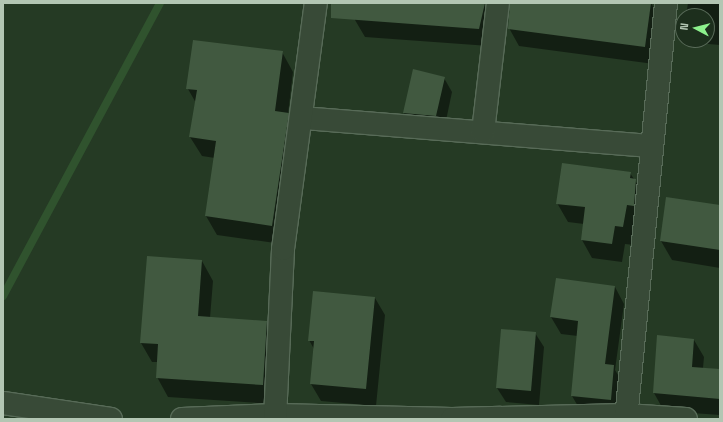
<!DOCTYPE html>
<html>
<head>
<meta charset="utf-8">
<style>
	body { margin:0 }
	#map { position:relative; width:723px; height:422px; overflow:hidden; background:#253a24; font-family:"Space Grotesk",sans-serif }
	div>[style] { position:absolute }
	.shadow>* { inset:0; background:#0007 }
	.stream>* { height:8px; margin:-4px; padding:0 4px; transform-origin:4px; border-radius:4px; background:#30532e }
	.building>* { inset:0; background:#415940 }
	.roads { filter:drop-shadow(1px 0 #586b58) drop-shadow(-1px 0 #586b58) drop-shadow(0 1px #586b58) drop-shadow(0 -1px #586b58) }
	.street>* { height:22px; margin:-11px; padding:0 11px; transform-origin:11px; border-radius:11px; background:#384a37 }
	span { translate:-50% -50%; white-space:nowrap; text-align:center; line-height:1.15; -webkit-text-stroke:3px #1d2f1d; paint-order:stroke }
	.frame { position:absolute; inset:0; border:4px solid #b3c6b3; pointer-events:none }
	.north { position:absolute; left:675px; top:8px; width:40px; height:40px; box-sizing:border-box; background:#1d2f1d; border:1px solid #596b59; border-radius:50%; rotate:277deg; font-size:11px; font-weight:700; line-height:16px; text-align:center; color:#b3c6b3 }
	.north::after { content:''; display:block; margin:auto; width:14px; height:18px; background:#8df18d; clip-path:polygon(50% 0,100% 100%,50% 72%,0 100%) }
</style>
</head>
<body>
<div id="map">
	<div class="shadow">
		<div style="clip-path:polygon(356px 3px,651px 3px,661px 20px,654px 64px,519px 46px,509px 28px,510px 7px,497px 13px,489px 46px,365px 37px,355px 20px)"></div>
		<div style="clip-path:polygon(688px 3px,720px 3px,720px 45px,697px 43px,695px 40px,707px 40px,707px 16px,686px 16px)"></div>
		<div style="clip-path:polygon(282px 52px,293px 72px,288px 114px,299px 133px,282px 244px,217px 235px,206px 216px,215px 158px,202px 156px,190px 137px,196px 103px,188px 89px)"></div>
		<div style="clip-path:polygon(414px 71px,444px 78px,452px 92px,444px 130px,412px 128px,404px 113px)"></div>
		<div style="clip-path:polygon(630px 173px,647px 199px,634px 245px,625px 244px,622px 262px,592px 258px,582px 240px,584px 224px,568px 222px,557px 203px)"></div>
		<div style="clip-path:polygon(720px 206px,720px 268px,672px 260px,661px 241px)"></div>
		<div style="clip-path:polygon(202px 261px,213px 281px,210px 318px,267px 322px,278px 341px,274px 404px,168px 397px,157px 377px,158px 362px,152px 362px,141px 343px)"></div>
		<div style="clip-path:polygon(615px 287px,624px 304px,615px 370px,623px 383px,620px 417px,582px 413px,572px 396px,578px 336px,561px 334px,551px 317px)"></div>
		<div style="clip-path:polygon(375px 298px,385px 315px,376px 406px,321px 401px,311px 384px,314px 349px,309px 340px)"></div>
		<div style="clip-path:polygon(535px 333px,544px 347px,539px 405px,506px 402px,497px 388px)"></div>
		<div style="clip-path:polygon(658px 336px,694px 340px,704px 357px,703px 368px,720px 370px,720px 415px,664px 411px,654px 393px)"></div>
	</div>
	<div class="stream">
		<div style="left:3px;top:296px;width:332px;rotate:-61.8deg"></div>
	</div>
	<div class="building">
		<div style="clip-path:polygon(331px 3px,485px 3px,479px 29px,331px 18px)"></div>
		<div style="clip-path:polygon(510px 3px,651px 3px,645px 47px,508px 29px)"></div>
		<div style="clip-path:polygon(193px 40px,283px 51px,275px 111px,289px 113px,272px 226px,205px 216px,216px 141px,189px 137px,197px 90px,186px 89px)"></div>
		<div style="clip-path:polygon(413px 69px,445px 77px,436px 116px,403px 113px)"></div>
		<div style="clip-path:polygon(562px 163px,631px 172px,630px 178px,636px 179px,634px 206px,627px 205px,623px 227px,615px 226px,612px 244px,581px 240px,585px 207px,556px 204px)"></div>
		<div style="clip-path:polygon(666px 197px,720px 205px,720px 250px,660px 241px)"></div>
		<div style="clip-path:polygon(147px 256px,202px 260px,198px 316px,267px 321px,263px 385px,156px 378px,158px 344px,140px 343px)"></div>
		<div style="clip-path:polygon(556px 278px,615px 286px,605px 364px,614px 365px,611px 400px,571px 396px,578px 321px,550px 317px)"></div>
		<div style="clip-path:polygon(313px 291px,375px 297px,366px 389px,310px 384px,314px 341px,308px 341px)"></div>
		<div style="clip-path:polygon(501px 329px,536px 332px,531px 391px,496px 388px)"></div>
		<div style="clip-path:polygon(657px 335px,694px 339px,692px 367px,720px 369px,720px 399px,653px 393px)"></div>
	</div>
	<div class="roads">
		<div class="street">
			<div style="left:303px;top:118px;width:350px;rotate:4.6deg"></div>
			<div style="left:483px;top:132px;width:130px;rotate:-83.4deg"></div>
			<div style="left:3px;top:403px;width:109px;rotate:8.4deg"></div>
			<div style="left:182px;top:419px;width:93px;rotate:-2.5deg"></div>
			<div style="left:275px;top:415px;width:177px;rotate:1.3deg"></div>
			<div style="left:452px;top:419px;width:174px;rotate:-1.3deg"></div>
			<div style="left:626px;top:415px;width:60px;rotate:3.8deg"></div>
			<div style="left:275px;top:419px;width:170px;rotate:-87.3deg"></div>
			<div style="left:283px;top:249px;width:248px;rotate:-82.4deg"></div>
			<div style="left:626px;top:419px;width:418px;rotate:-84.5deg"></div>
		</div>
	</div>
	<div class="frame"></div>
	<div class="north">N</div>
</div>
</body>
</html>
